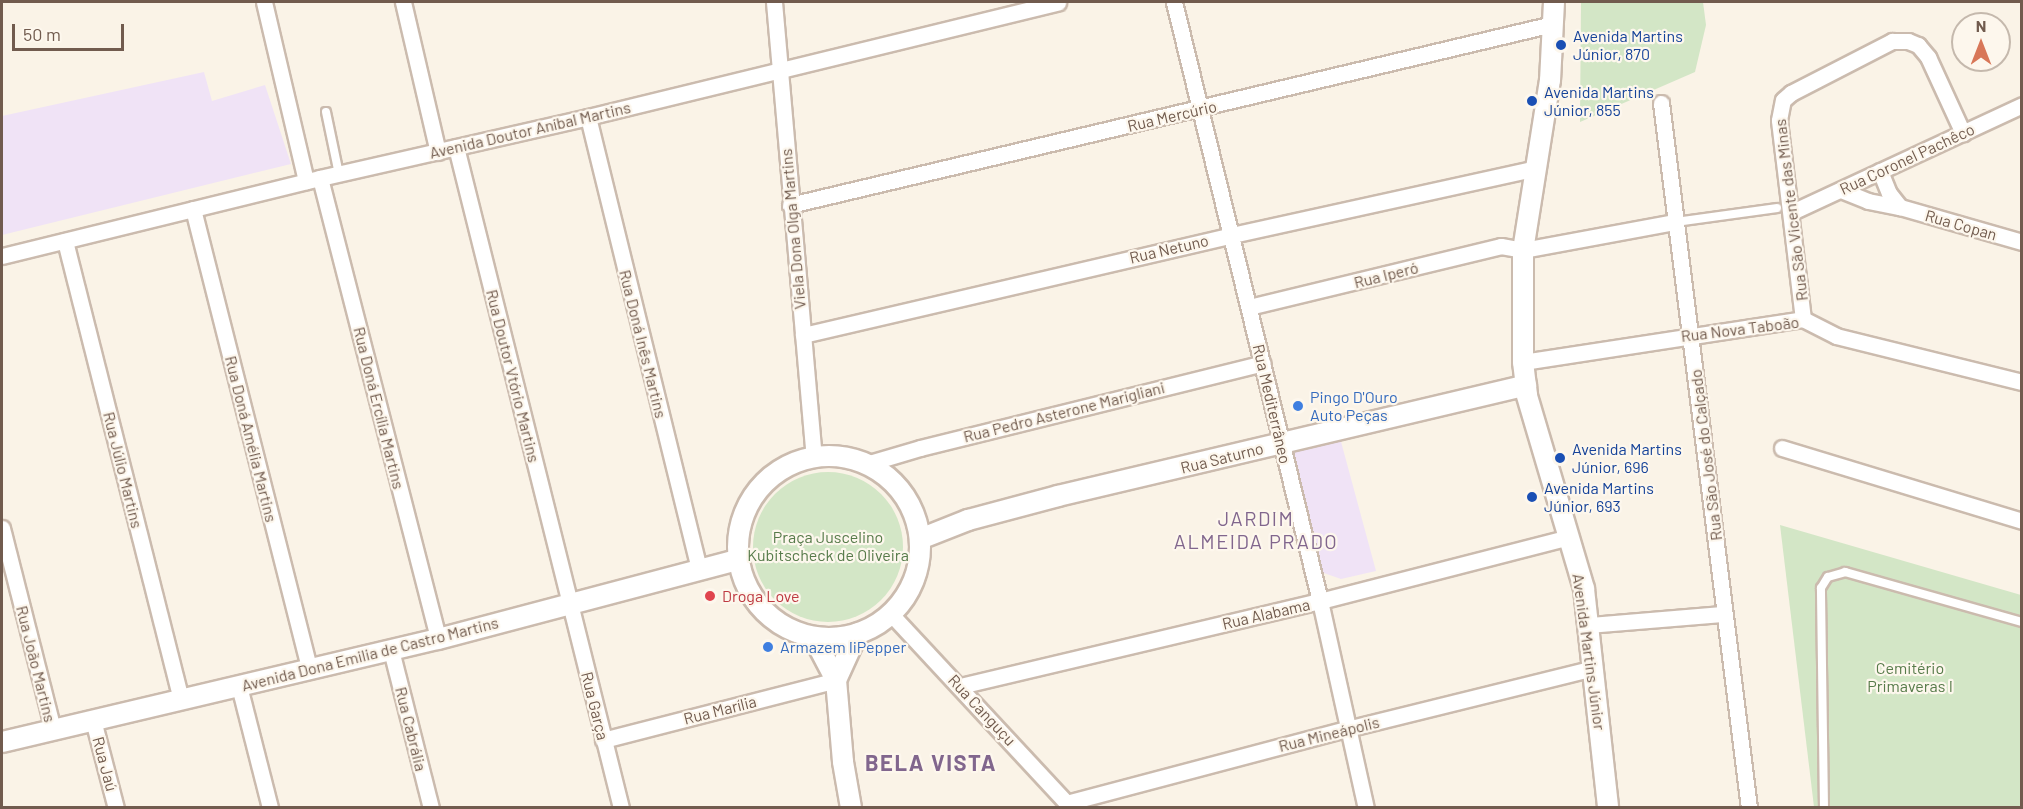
<!DOCTYPE html>
<html>
<head>
<meta charset="utf-8">
<style>
	body { margin:0 }
	#map { position:relative; width:2023px; height:809px; overflow:hidden; background:#faf3e7; font-family:Barlow,sans-serif }
	div>[style] { position:absolute }
	.education>* { inset:0; background:#f0e3f6 }
	.green>* { inset:0; background:#d3e6c6 }
	.round { border-radius:50% }
	.roads { filter:drop-shadow(2px 0 #cbbbae) drop-shadow(-2px 0 #cbbbae) drop-shadow(0 2px #cbbbae) drop-shadow(0 -2px #cbbbae) }
	.service>* { height:8px; margin:-4px; padding:0 4px; transform-origin:4px; border-radius:4px; background:#fff }
	.minor>* { height:15px; margin:-7.5px; padding:0 7.5px; transform-origin:7.5px; border-radius:7.5px; background:#fff }
	.tertiary>* { height:20px; margin:-10px; padding:0 10px; transform-origin:10px; border-radius:10px; background:#fff }
	.tertiary>.ring { margin:-10px; padding:0; box-sizing:content-box; background:none; border:20px solid #fff; border-radius:50% }
	.dots>* { width:16px; height:16px; translate:-50% -50%; box-sizing:border-box; border:3px solid #fdf7ed; border-radius:50% }
	span { translate:-50% -50%; white-space:nowrap; text-align:center; line-height:1.15; -webkit-text-stroke:4.5px #fdf7ed; paint-order:stroke }
	.transit-label { font-size:16px; color:#164399 }
	.left { translate:0 -50%; text-align:left }
	.street-label { font-size:16px; color:#715b4e }
	.shop-label { font-size:16px; color:#366cbe }
	.park-label { font-size:16px; color:#577b4a }
	.health-label { font-size:16px; color:#be3a42 }
	.quarter-label { font-size:20px; color:#81668d; letter-spacing:1.5px }
	.district-label { font-size:22px; color:#81668d; font-weight:700; letter-spacing:1.5px }
	.frame { position:absolute; inset:0; border:3px solid #715b4e; pointer-events:none }
	.north { position:absolute; left:1951px; top:12px; width:60px; height:60px; box-sizing:border-box; background:#fdf7ed; border:2px solid #c5b9ad; border-radius:50%; rotate:0deg; font-size:16px; font-weight:700; line-height:24px; text-align:center; color:#715b4e }
	.north::after { content:''; display:block; margin:auto; width:21px; height:27px; background:#d87758; clip-path:polygon(50% 0,100% 100%,50% 72%,0 100%) }
	.scale { position:absolute; left:12px; top:24px; width:112px; height:27px; box-sizing:border-box; border:3px solid #715b4e; border-top:0; padding-left:8px; font-size:18px; line-height:21px; white-space:nowrap; color:#715b4e; -webkit-text-stroke:4px #fdf7ed; paint-order:stroke }
</style>
</head>
<body>
<div id="map">
	<div class="education">
		<div style="clip-path:polygon(204px 72px,212px 101px,265px 85px,291px 164px,2px 235px,2px 116px)"></div>
		<div style="clip-path:polygon(1340px 438px,1376px 571px,1341px 579px,1321px 572px,1293px 450px)"></div>
	</div>
	<div class="green">
		<div style="clip-path:polygon(1581px 2px,1703px 2px,1706px 25px,1695px 72px,1580px 122px)"></div>
		<div class="round" style="left:753px;top:472px;width:150px;height:150px"></div>
		<div style="clip-path:polygon(1780px 525px,2021px 595px,2021px 807px,1814px 807px)"></div>
	</div>
	<div class="roads">
		<div class="service">
			<div style="left:326px;top:112px;width:63px;rotate:78.2deg"></div>
			<div style="left:1676px;top:222px;width:102px;rotate:-7.9deg"></div>
			<div style="left:1824px;top:808px;width:220px;rotate:-90.8deg"></div>
			<div style="left:1821px;top:588px;width:13px;rotate:-58deg"></div>
			<div style="left:1828px;top:577px;width:18px;rotate:-16deg"></div>
			<div style="left:1845px;top:572px;width:184px;rotate:15.8deg"></div>
		</div>
		<div class="minor">
			<div style="left:264px;top:2px;width:184px;rotate:76.8deg"></div>
			<div style="left:403px;top:2px;width:154px;rotate:76.9deg"></div>
			<div style="left:774px;top:2px;width:457px;rotate:85deg"></div>
			<div style="left:1174px;top:2px;width:617px;rotate:76.3deg"></div>
			<div style="left:1320px;top:601px;width:212px;rotate:77.5deg"></div>
			<div style="left:1661px;top:103px;width:710px;rotate:82.88deg"></div>
			<div style="left:588px;top:117px;width:466px;rotate:76.2deg"></div>
			<div style="left:456px;top:147px;width:681px;rotate:75.98deg"></div>
			<div style="left:1880px;top:171px;width:24px;rotate:68deg"></div>
			<div style="left:1889px;top:193px;width:18px;rotate:52deg"></div>
			<div style="left:320px;top:178px;width:476px;rotate:75.6deg"></div>
			<div style="left:1841px;top:190px;width:29px;rotate:22deg"></div>
			<div style="left:1868px;top:201px;width:33px;rotate:11deg"></div>
			<div style="left:1900px;top:207px;width:127px;rotate:16deg"></div>
			<div style="left:790px;top:205px;width:784px;rotate:-13.35deg"></div>
			<div style="left:193px;top:209px;width:474px;rotate:75.8deg"></div>
			<div style="left:1792px;top:212px;width:254px;rotate:-24.9deg"></div>
			<div style="left:65px;top:241px;width:472px;rotate:75.8deg"></div>
			<div style="left:2px;top:256px;width:327px;rotate:-13.8deg"></div>
			<div style="left:320px;top:178px;width:275px;rotate:-12.8deg"></div>
			<div style="left:588px;top:117px;width:484px;rotate:-13.7deg"></div>
			<div style="left:1249px;top:307px;width:259px;rotate:-13.6deg"></div>
			<div style="left:1501px;top:246px;width:22px;rotate:10deg"></div>
			<div style="left:1523px;top:250px;width:154px;rotate:-10.5deg"></div>
			<div style="left:1803px;top:319px;width:200px;rotate:-96.9deg"></div>
			<div style="left:1779px;top:120px;width:20px;rotate:-79deg"></div>
			<div style="left:1783px;top:100px;width:11px;rotate:-41deg"></div>
			<div style="left:1791px;top:93px;width:114px;rotate:-27.2deg"></div>
			<div style="left:1892px;top:41px;width:16px"></div>
			<div style="left:1908px;top:41px;width:11px;rotate:22deg"></div>
			<div style="left:1918px;top:45px;width:16px;rotate:50deg"></div>
			<div style="left:1928px;top:57px;width:84px;rotate:65.3deg"></div>
			<div style="left:803px;top:335px;width:441px;rotate:-13.1deg"></div>
			<div style="left:1232px;top:235px;width:311px;rotate:-12.4deg"></div>
			<div style="left:1523px;top:362px;width:283px;rotate:-8.7deg"></div>
			<div style="left:1803px;top:319px;width:37px;rotate:27deg"></div>
			<div style="left:1836px;top:336px;width:192px;rotate:13.9deg"></div>
			<div style="left:1782px;top:448px;width:251px;rotate:16.9deg"></div>
			<div style="left:866px;top:464px;width:56px;rotate:-16.5deg"></div>
			<div style="left:920px;top:448px;width:353px;rotate:-13.9deg"></div>
			<div style="left:2px;top:528px;width:208px;rotate:75.8deg"></div>
			<div style="left:891px;top:614px;width:265px;rotate:47.1deg"></div>
			<div style="left:1589px;top:625px;width:135px;rotate:-4.7deg"></div>
			<div style="left:391px;top:650px;width:163px;rotate:75.8deg"></div>
			<div style="left:239px;top:686px;width:126px;rotate:75.7deg"></div>
			<div style="left:960px;top:686px;width:370px;rotate:-13.3deg"></div>
			<div style="left:1320px;top:601px;width:258px;rotate:-14.4deg"></div>
			<div style="left:93px;top:720px;width:91px;rotate:75.4deg"></div>
			<div style="left:603px;top:740px;width:241px;rotate:-14.4deg"></div>
			<div style="left:1066px;top:803px;width:291px;rotate:-14.8deg"></div>
			<div style="left:1347px;top:729px;width:253px;rotate:-13.9deg"></div>
		</div>
		<div class="tertiary">
			<div style="left:1554px;top:2px;width:78px;rotate:92.9deg"></div>
			<div style="left:1550px;top:80px;width:172px;rotate:99deg"></div>
			<div style="left:1523px;top:250px;width:112px;rotate:90deg"></div>
			<div style="left:1523px;top:362px;width:34px;rotate:83deg"></div>
			<div style="left:1527px;top:396px;width:201px;rotate:73.5deg"></div>
			<div style="left:1584px;top:589px;width:220px;rotate:83.7deg"></div>
			<div class="ring" style="left:738px;top:456px;width:162px;height:162px"></div>
			<div style="left:920px;top:539px;width:52px;rotate:-21.6deg"></div>
			<div style="left:968px;top:520px;width:93px;rotate:-14.9deg"></div>
			<div style="left:1058px;top:496px;width:481px;rotate:-13.3deg"></div>
			<div style="left:814px;top:638px;width:47px;rotate:62.4deg"></div>
			<div style="left:836px;top:680px;width:82px;rotate:85.1deg"></div>
			<div style="left:843px;top:762px;width:47px;rotate:80.1deg"></div>
			<div style="left:836px;top:680px;width:51px;rotate:-65.5deg"></div>
			<div style="left:2px;top:742px;width:448px;rotate:-13.3deg"></div>
			<div style="left:438px;top:639px;width:309px;rotate:-14.8deg"></div>
		</div>
	</div>
	<div class="dots">
		<div style="left:1561px;top:45px;background:#1a4fb4"></div>
		<div style="left:1532px;top:101px;background:#1a4fb4"></div>
		<div style="left:1298px;top:406px;background:#3f7fe0"></div>
		<div style="left:1560px;top:458px;background:#1a4fb4"></div>
		<div style="left:1532px;top:497px;background:#1a4fb4"></div>
		<div style="left:710px;top:596px;background:#e0444e"></div>
		<div style="left:768px;top:647px;background:#3f7fe0"></div>
	</div>
	<div class="transit-label">
		<span class="left" style="left:1573px;top:45px">Avenida Martins<br>Júnior, 870</span>
		<span class="left" style="left:1544px;top:101px">Avenida Martins<br>Júnior, 855</span>
		<span class="left" style="left:1572px;top:458px">Avenida Martins<br>Júnior, 696</span>
		<span class="left" style="left:1544px;top:497px">Avenida Martins<br>Júnior, 693</span>
	</div>
	<div class="street-label">
		<span style="left:1172px;top:116px;rotate:-13deg">Rua Mercúrio</span>
		<span style="left:530px;top:130px;rotate:-13deg">Avenida Doutor Aníbal Martins</span>
		<span style="left:1907px;top:159px;rotate:-25deg">Rua Coronel Pachêco</span>
		<span style="left:1791px;top:210px;rotate:-97deg">Rua São Vicente das Minas</span>
		<span style="left:1961px;top:225px;rotate:16deg">Rua Copan</span>
		<span style="left:793px;top:229px;rotate:-95deg">Viela Dona Olga Martins</span>
		<span style="left:1169px;top:249px;rotate:-13deg">Rua Netuno</span>
		<span style="left:1386px;top:275px;rotate:-14deg">Rua Iperó</span>
		<span style="left:1740px;top:329px;rotate:-7deg">Rua Nova Taboão</span>
		<span style="left:643px;top:344px;rotate:76deg">Rua Doná Inês Martins</span>
		<span style="left:513px;top:376px;rotate:76deg">Rua Doutor Vtório Martins</span>
		<span style="left:1272px;top:404px;rotate:77deg">Rua Mediterrâneo</span>
		<span style="left:379px;top:408px;rotate:76deg">Rua Doná Ercília Martins</span>
		<span style="left:1064px;top:412px;rotate:-14deg">Rua Pedro Asterone Marigliani</span>
		<span style="left:251px;top:439px;rotate:76deg">Rua Doná Amélia Martins</span>
		<span style="left:1706px;top:455px;rotate:-97deg">Rua São José do Calçado</span>
		<span style="left:1222px;top:458px;rotate:-14deg">Rua Saturno</span>
		<span style="left:123px;top:470px;rotate:76deg">Rua Júlio Martins</span>
		<span style="left:1266px;top:614px;rotate:-13deg">Rua Alabama</span>
		<span style="left:1589px;top:652px;rotate:82deg">Avenida Martins Júnior</span>
		<span style="left:370px;top:654px;rotate:-14deg">Avenida Dona Emilia de Castro Martins</span>
		<span style="left:36px;top:664px;rotate:76deg">Rua João Martins</span>
		<span style="left:595px;top:706px;rotate:76deg">Rua Garça</span>
		<span style="left:720px;top:710px;rotate:-14deg">Rua Marília</span>
		<span style="left:982px;top:710px;rotate:47deg">Rua Canguçu</span>
		<span style="left:411px;top:729px;rotate:76deg">Rua Cabrália</span>
		<span style="left:1329px;top:734px;rotate:-14deg">Rua Mineápolis</span>
		<span style="left:105px;top:764px;rotate:75deg">Rua Jaú</span>
	</div>
	<div class="shop-label">
		<span class="left" style="left:1310px;top:406px">Pingo D'Ouro<br>Auto Peças</span>
		<span class="left" style="left:780px;top:647px">Armazem liPepper</span>
	</div>
	<div class="park-label">
		<span style="left:828px;top:546px">Praça Juscelino<br>Kubitscheck de Oliveira</span>
		<span style="left:1910px;top:677px">Cemitério<br>Primaveras I</span>
	</div>
	<div class="health-label">
		<span class="left" style="left:722px;top:596px">Droga Love</span>
	</div>
	<div class="quarter-label">
		<span style="left:1256px;top:530px">JARDIM<br>ALMEIDA PRADO</span>
	</div>
	<div class="district-label">
		<span style="left:931px;top:763px">BELA VISTA</span>
	</div>
	<div class="frame"></div>
	<div class="north">N</div>
	<div class="scale">50 m</div>
</div>
</body>
</html>
